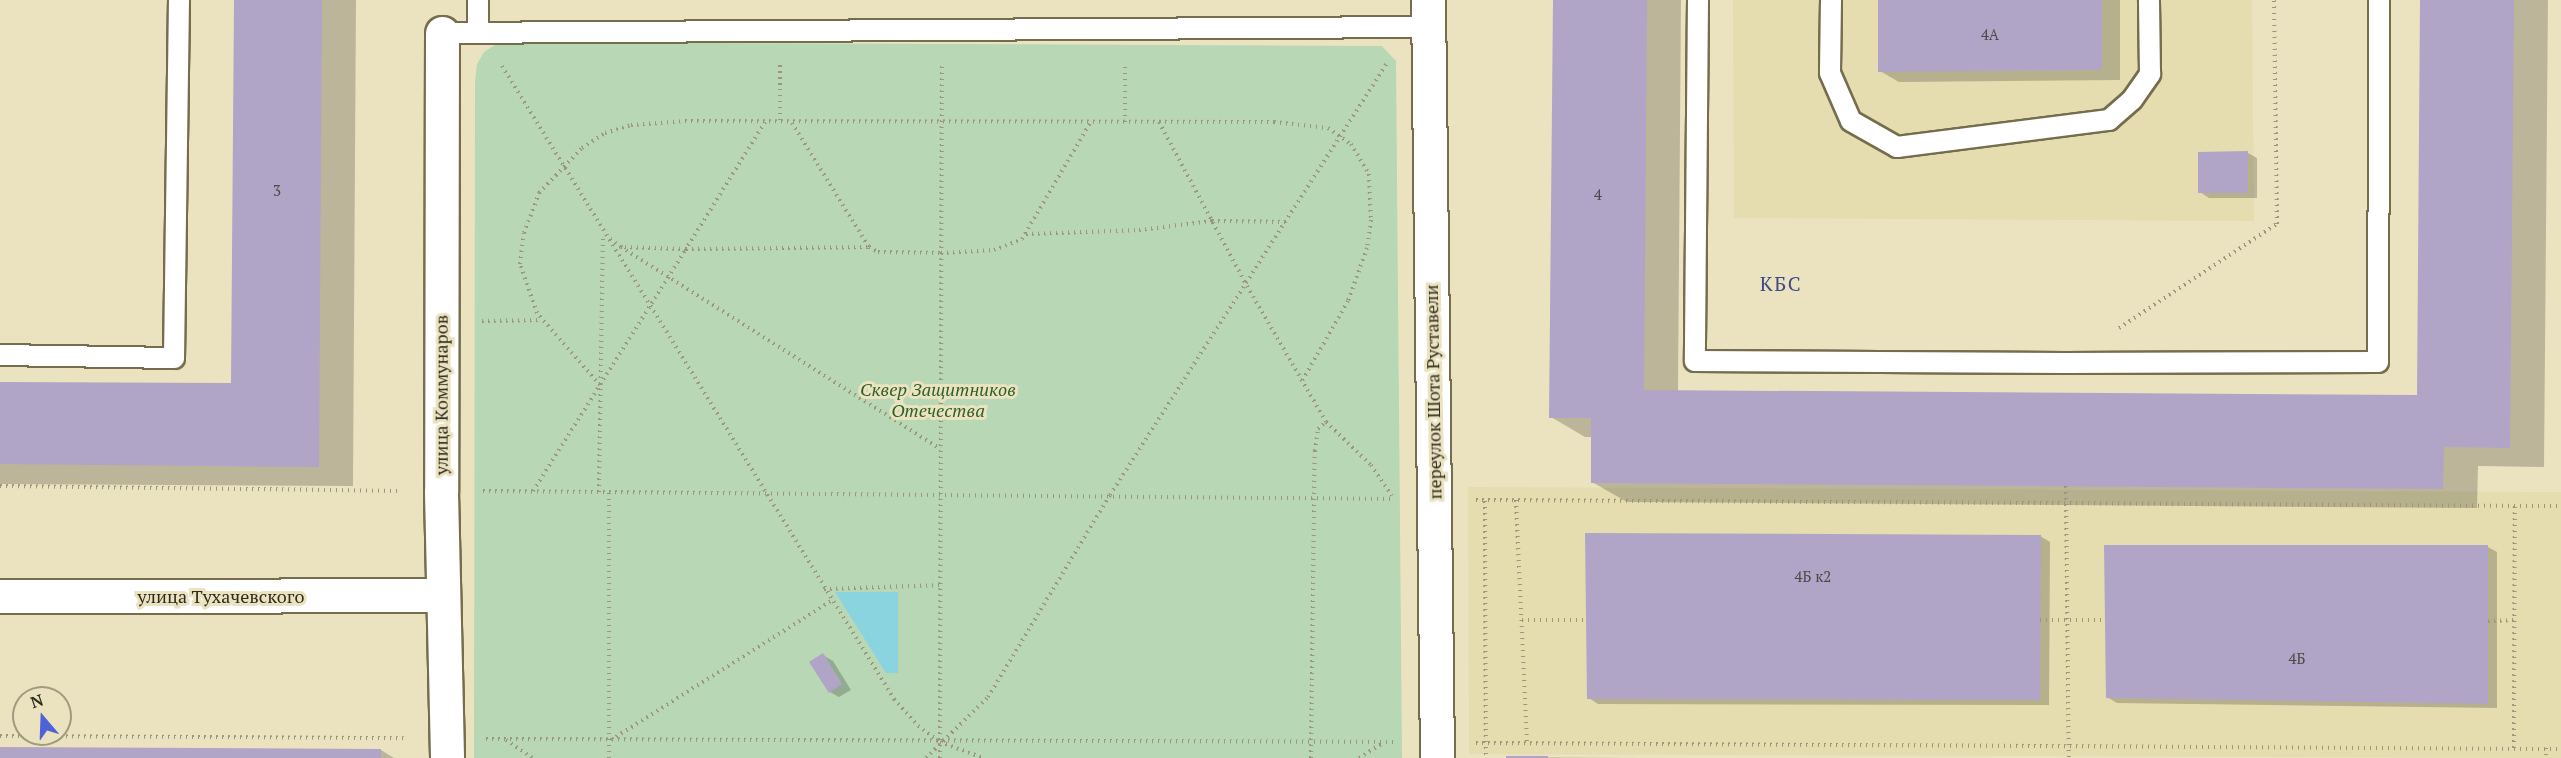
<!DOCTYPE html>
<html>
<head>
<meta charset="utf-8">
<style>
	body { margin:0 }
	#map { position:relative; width:2561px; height:758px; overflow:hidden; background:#ebe3c0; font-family:"PT Serif",serif }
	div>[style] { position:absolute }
	.built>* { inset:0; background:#e5dcb0 }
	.green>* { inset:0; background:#b8d7b5 }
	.water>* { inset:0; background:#8ad4e0 }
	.shadow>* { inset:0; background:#0003 }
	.building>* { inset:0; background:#b0a5c6 }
	.path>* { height:4px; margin-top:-2px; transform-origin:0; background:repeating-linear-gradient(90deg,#9c967c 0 1.5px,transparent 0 6px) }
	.roads { filter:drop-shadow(2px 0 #756d4d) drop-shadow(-2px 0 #756d4d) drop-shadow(0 2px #756d4d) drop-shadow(0 -2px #756d4d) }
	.lane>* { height:20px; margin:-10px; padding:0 10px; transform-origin:10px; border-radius:10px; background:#fff }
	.street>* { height:33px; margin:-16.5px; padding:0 16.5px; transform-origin:16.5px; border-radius:16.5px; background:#fff }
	span { translate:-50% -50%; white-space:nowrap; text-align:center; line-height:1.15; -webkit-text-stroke:6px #ebe3c0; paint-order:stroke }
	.number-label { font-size:15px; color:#4f4a48 }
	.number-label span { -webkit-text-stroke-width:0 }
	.park-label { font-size:18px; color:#2d6128; font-style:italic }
	.street-label { font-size:18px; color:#2f2c1e }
	.neighbourhood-label { font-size:20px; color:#3e4b87; letter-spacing:1.5px }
	.north { position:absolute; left:12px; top:686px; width:60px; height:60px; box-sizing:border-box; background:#ebe3c0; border:2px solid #a09a7f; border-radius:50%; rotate:341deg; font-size:16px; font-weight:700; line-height:24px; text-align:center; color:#2f2c1e }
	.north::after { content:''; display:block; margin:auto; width:21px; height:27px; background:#4f63d8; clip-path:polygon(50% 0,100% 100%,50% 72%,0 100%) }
</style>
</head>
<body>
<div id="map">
	<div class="built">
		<div style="clip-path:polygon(1733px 0,2252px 0,2254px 221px,1734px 218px)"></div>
		<div style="clip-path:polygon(1468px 487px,2561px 492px,2561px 758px,1469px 754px)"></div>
	</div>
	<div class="green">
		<div style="clip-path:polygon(511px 42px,1382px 46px,1396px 61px,1402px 758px,474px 758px,475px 82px,477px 64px,484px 52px,495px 45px)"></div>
	</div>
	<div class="water">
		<div style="clip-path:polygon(835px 592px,898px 592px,898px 673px,886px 673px)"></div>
	</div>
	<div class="shadow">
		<div style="clip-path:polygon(236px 0,356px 0,353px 486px,0 484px,0 383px,233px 385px)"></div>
		<div style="clip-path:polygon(1554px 0,1681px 0,1678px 392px,2418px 396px,2422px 0,2548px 0,2544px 467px,2478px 466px,2477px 508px,1627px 502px,1592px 482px,1593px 437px,1585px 437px,1551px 417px)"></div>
		<div style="clip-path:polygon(1879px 0,2120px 0,2120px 80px,1899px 82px,1880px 71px)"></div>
		<div style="clip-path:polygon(2248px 153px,2257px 158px,2257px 198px,2209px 198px,2200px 192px)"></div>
		<div style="clip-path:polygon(2040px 536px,2050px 542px,2049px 705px,1598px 704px,1589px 698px)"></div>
		<div style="clip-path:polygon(2488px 547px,2497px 552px,2497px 708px,2117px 703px,2107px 697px)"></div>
		<div style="clip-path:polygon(823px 655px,833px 661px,851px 690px,839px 697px,830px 692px)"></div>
		<div style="clip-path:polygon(0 749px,381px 750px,394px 758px,0 758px)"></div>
		<div style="clip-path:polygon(1507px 757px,1641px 758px,1507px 758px)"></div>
	</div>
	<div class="building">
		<div style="clip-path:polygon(234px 0,322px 0,319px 467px,0 464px,0 382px,231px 383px)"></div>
		<div style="clip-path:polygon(1553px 0,1647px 0,1644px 390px,2417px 395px,2420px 0,2514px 0,2510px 448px,2444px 447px,2443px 489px,1591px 483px,1591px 418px,1549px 418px)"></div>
		<div style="clip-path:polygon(1878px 0,2102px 0,2102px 70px,1878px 72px)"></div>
		<div style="clip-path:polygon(2248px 151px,2248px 193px,2198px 193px,2198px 152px)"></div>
		<div style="clip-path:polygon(1585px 533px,2041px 535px,2040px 700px,1587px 699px)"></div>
		<div style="clip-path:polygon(2104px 545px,2488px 545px,2488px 704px,2106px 698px)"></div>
		<div style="clip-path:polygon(823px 653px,842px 684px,829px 693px,809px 662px)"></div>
		<div style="clip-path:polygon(0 747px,381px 749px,381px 758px,0 758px)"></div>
		<div style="clip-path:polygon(1506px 756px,1548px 756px,1548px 758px,1506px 758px)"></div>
	</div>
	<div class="path">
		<div style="left:780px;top:65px;width:57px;rotate:90deg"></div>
		<div style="left:502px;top:66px;width:745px;rotate:58.23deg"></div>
		<div style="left:894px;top:699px;width:36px;rotate:48deg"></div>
		<div style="left:918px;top:726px;width:27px;rotate:36deg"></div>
		<div style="left:940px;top:742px;width:47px;rotate:20deg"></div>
		<div style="left:765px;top:122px;width:150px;rotate:121.9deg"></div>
		<div style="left:686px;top:249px;width:183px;rotate:-0.6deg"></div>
		<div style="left:1125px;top:122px;width:59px;rotate:-90deg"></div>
		<div style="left:1159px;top:122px;width:186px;rotate:61.8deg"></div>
		<div style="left:1247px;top:286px;width:157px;rotate:59.8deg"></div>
		<div style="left:1326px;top:422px;width:62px;rotate:43.7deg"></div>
		<div style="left:1371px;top:465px;width:37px;rotate:56deg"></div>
		<div style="left:792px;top:123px;width:146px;rotate:58.2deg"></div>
		<div style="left:869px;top:247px;width:10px;rotate:29deg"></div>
		<div style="left:878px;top:252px;width:63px;rotate:0.9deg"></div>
		<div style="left:941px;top:253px;width:53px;rotate:-3.2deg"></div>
		<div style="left:994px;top:250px;width:30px;rotate:-21deg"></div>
		<div style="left:1022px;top:239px;width:134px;rotate:-59.6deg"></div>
		<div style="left:1026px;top:234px;width:113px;rotate:-2deg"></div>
		<div style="left:1139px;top:230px;width:74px;rotate:-7deg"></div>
		<div style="left:1212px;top:221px;width:75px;rotate:0.8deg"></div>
		<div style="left:621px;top:247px;width:378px;rotate:32.3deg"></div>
		<div style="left:482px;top:321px;width:59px;rotate:-1deg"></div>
		<div style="left:2119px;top:328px;width:189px;rotate:-33.4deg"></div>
		<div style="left:2277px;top:224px;width:224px;rotate:-90.8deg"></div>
		<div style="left:600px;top:385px;width:96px;rotate:-131.2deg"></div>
		<div style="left:537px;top:313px;width:52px;rotate:-109.1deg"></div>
		<div style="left:520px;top:264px;width:31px;rotate:-83deg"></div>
		<div style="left:524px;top:233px;width:43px;rotate:-69.4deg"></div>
		<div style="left:539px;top:193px;width:62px;rotate:-46.3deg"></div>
		<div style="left:582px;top:148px;width:27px;rotate:-33deg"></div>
		<div style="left:605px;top:133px;width:27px;rotate:-17deg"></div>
		<div style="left:631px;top:125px;width:54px;rotate:-4.2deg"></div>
		<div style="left:685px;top:121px;width:589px;rotate:0.1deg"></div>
		<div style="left:1274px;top:122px;width:54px;rotate:6.3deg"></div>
		<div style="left:1328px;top:128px;width:28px;rotate:35deg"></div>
		<div style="left:1351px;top:144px;width:35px;rotate:59deg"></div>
		<div style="left:1369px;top:174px;width:46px;rotate:87.5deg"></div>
		<div style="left:1371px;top:220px;width:28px;rotate:98deg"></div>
		<div style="left:1367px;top:248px;width:56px;rotate:109.7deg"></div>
		<div style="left:1348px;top:301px;width:92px;rotate:119.9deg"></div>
		<div style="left:0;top:486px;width:400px;rotate:0.7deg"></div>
		<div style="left:2066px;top:486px;width:272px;rotate:89.4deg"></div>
		<div style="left:483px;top:491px;width:910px;rotate:0.5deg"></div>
		<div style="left:533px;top:491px;width:286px;rotate:-57.7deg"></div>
		<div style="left:686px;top:249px;width:65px;rotate:-178.2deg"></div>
		<div style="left:621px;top:247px;width:15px;rotate:-143deg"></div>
		<div style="left:599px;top:492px;width:257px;rotate:-89.1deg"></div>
		<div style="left:1476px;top:500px;width:1085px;rotate:0.32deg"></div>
		<div style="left:1516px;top:500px;width:244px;rotate:87.4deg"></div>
		<div style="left:1485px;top:501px;width:257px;rotate:89.8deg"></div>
		<div style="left:824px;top:589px;width:116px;rotate:-2deg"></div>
		<div style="left:1522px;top:620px;width:64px"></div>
		<div style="left:2040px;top:620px;width:65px"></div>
		<div style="left:2488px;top:621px;width:27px;rotate:-2deg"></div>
		<div style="left:0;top:736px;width:406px;rotate:0.3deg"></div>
		<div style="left:486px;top:739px;width:910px;rotate:0.19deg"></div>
		<div style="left:506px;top:740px;width:32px;rotate:34deg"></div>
		<div style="left:611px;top:740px;width:260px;rotate:-32.3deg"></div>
		<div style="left:1476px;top:743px;width:1085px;rotate:0.32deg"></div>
		<div style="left:2514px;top:748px;width:242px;rotate:-89.8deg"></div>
		<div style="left:2546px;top:748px;width:10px;rotate:90deg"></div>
		<div style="left:609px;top:758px;width:266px;rotate:-90deg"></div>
		<div style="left:926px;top:758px;width:87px;rotate:-44.5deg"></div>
		<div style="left:988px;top:697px;width:236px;rotate:-58.9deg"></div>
		<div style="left:1110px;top:495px;width:513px;rotate:-57.33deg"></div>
		<div style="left:940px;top:758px;width:695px;rotate:-89.84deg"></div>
		<div style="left:1311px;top:758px;width:307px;rotate:-89.3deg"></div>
		<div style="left:1315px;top:451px;width:22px;rotate:-82deg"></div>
		<div style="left:1318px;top:429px;width:11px;rotate:-41deg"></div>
		<div style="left:1359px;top:758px;width:26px;rotate:-32deg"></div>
	</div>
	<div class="roads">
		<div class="lane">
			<div style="left:478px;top:0;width:31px;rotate:90deg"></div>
			<div style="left:1698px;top:0;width:361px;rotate:90.5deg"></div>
			<div style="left:1695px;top:361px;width:370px;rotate:0.3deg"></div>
			<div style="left:2065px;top:363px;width:313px;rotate:-0.2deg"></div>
			<div style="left:2378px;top:362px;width:362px;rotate:-89.8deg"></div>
			<div style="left:1831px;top:0;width:73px;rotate:90.8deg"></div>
			<div style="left:1830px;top:73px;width:52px;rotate:66.4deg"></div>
			<div style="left:1851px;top:121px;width:53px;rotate:29.5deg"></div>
			<div style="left:1897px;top:147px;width:214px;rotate:-7.3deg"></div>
			<div style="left:2109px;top:120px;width:30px;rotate:-41deg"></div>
			<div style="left:2132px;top:100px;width:32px;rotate:-55deg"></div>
			<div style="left:2150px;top:74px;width:74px;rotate:-90.8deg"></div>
			<div style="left:442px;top:33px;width:987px;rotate:-0.35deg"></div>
			<div style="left:0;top:355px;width:174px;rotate:1deg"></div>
			<div style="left:174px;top:358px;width:358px;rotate:-89.2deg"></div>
		</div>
		<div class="street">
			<div style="left:1428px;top:0;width:758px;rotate:89.32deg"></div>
			<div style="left:442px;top:33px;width:459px;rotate:90.1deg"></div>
			<div style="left:441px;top:492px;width:266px;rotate:88.7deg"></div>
			<div style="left:0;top:596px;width:441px;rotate:-0.1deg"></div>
		</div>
	</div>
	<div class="number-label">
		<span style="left:1990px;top:35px">4А</span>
		<span style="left:277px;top:191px">3</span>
		<span style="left:1598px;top:195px">4</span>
		<span style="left:1813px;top:577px">4Б к2</span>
		<span style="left:2297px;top:659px">4Б</span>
	</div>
	<div class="park-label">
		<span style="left:938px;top:400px">Сквер Защитников<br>Отечества</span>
	</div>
	<div class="street-label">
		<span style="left:1433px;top:392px;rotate:-91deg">переулок Шота Руставели</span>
		<span style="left:441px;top:395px;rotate:-90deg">улица Коммунаров</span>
		<span style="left:221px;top:596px">улица Тухачевского</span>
	</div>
	<div class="neighbourhood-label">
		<span style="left:1781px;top:283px">КБС</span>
	</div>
	<div class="north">N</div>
</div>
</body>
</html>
